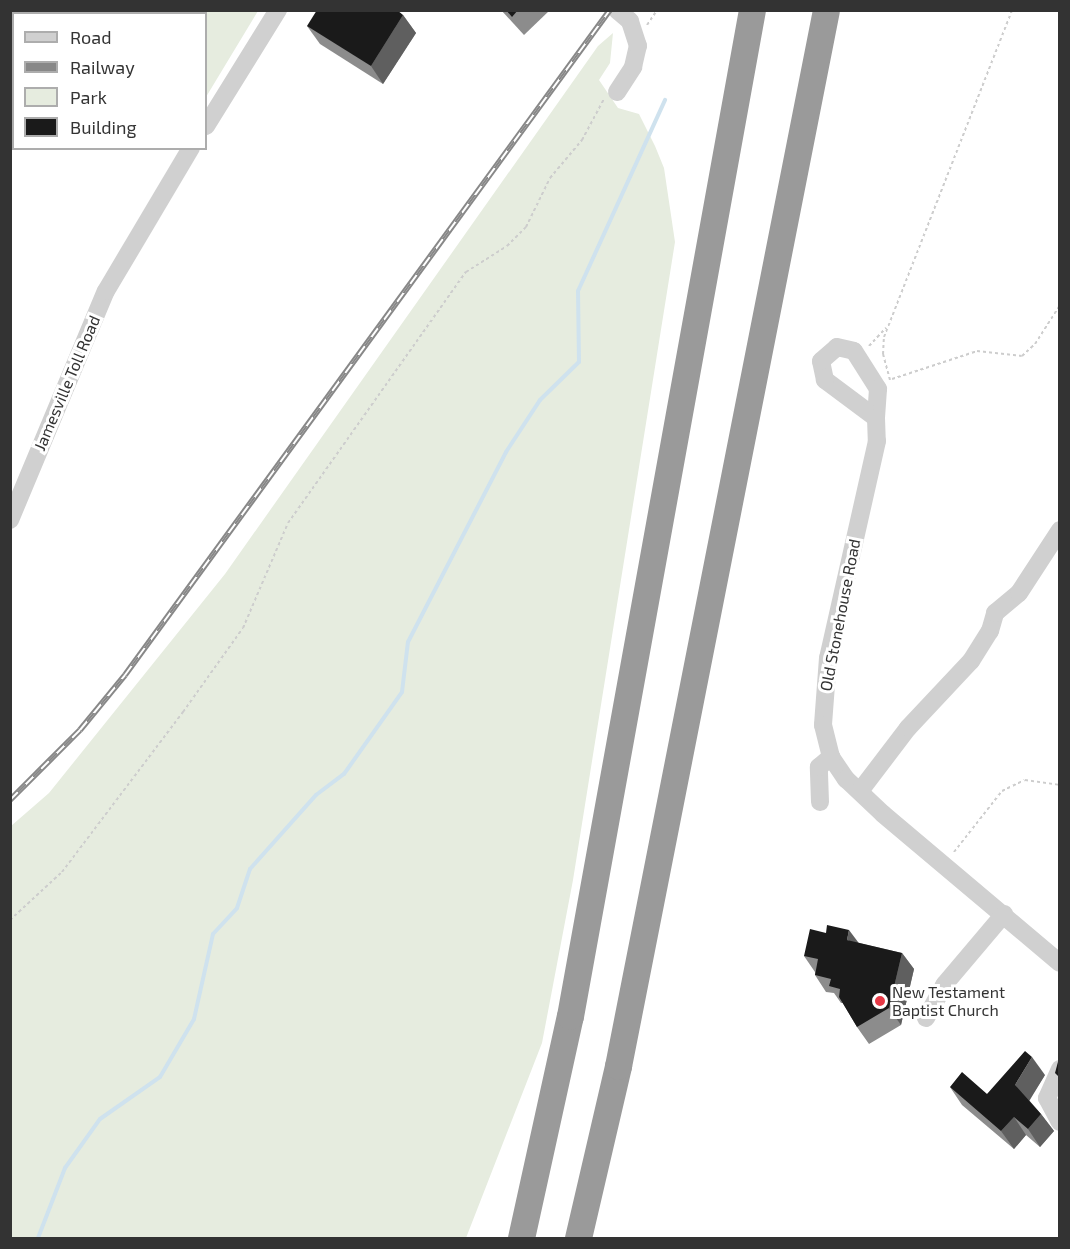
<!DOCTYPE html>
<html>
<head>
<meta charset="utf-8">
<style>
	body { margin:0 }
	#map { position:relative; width:1070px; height:1249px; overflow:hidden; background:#fff; font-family:"Exo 2",sans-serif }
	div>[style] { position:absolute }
	.green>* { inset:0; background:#e6ecdf }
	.stream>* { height:4px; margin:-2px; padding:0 2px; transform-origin:2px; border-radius:2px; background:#cfe2ee }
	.path>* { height:2px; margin-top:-1px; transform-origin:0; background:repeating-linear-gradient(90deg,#cdcdcd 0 3px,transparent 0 6px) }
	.minor>* { height:18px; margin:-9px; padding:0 9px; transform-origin:9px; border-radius:9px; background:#d0d0d0 }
	.highway>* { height:27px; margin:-13.5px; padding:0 13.5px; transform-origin:13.5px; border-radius:13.5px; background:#9a9a9a }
	.rail>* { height:6px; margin-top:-3px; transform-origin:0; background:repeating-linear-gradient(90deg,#fff 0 11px,#888 0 22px); box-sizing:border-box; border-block:2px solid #888 }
	.wall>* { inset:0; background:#8c8c8c }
	.shaded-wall>* { inset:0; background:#5f5f5f }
	.building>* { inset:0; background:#1a1a1a }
	.dots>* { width:16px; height:16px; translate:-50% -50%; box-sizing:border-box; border:3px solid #fff; border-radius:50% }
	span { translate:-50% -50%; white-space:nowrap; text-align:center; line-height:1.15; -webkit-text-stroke:6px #fff; paint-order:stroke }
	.street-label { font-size:16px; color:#333 }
	.poi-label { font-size:16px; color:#333 }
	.left { translate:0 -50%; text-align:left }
	.frame { position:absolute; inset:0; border:12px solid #333; pointer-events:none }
	.legend { position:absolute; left:12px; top:12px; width:195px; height:138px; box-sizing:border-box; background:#fff; border:2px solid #adadad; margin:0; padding:8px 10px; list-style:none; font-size:18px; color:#333 }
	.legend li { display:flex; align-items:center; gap:12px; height:30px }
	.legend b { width:30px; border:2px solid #adadad }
</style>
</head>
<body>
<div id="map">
	<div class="green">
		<div style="clip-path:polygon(79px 11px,258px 11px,206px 97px,206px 14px)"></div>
		<div style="clip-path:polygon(613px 33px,610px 63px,599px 80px,618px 108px,639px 114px,655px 146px,664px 168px,675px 242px,573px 880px,542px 1043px,466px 1238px,11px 1238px,11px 826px,49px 793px,225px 574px,598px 46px)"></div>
	</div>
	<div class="stream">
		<div style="left:38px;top:1238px;width:75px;rotate:-68.9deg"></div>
		<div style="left:65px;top:1168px;width:60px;rotate:-54.5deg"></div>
		<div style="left:100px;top:1119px;width:73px;rotate:-35deg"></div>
		<div style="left:160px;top:1077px;width:67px;rotate:-59.6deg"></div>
		<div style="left:194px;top:1019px;width:87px;rotate:-77.4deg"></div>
		<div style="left:213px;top:934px;width:35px;rotate:-47deg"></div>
		<div style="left:237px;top:908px;width:41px;rotate:-71.6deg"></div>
		<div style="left:250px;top:869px;width:99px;rotate:-48.3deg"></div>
		<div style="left:316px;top:795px;width:35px;rotate:-37deg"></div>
		<div style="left:344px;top:774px;width:100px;rotate:-54.7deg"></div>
		<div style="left:402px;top:692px;width:50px;rotate:-83.2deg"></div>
		<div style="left:408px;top:642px;width:214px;rotate:-62.7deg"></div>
		<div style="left:506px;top:452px;width:62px;rotate:-56.8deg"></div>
		<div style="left:540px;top:400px;width:54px;rotate:-44.3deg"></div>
		<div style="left:579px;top:362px;width:71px;rotate:-90.8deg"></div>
		<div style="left:578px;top:291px;width:210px;rotate:-65.5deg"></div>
	</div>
	<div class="path">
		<div style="left:647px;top:25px;width:18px;rotate:-56deg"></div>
		<div style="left:869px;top:346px;width:25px;rotate:-47deg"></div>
		<div style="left:892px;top:379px;width:89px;rotate:-18.2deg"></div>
		<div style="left:977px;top:351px;width:45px;rotate:6.3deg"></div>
		<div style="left:1022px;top:356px;width:18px;rotate:-43deg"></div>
		<div style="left:1035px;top:344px;width:46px;rotate:-57.3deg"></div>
		<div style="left:890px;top:380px;width:27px;rotate:-105deg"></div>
		<div style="left:883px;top:354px;width:17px;rotate:-87deg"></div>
		<div style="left:884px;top:337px;width:351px;rotate:-68.6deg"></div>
		<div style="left:954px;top:852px;width:78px;rotate:-51.8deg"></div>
		<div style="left:1002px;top:791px;width:25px;rotate:-26deg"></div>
		<div style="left:1025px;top:780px;width:35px;rotate:8deg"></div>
		<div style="left:10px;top:920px;width:71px;rotate:-42.7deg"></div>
		<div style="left:62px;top:872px;width:201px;rotate:-52.9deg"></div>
		<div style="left:183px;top:712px;width:103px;rotate:-54.5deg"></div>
		<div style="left:243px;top:628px;width:114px;rotate:-66.8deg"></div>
		<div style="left:288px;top:523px;width:308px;rotate:-54.7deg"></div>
		<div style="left:466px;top:272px;width:49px;rotate:-32.4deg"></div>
		<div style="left:507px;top:246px;width:27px;rotate:-45deg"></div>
		<div style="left:526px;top:227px;width:55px;rotate:-63.9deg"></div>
		<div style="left:550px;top:178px;width:50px;rotate:-49.9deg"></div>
		<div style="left:582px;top:140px;width:47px;rotate:-61.8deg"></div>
	</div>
	<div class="minor">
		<div style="left:617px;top:92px;width:30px;rotate:-57deg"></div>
		<div style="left:633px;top:67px;width:22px;rotate:-77deg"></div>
		<div style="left:638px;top:46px;width:26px;rotate:-108deg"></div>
		<div style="left:630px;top:21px;width:17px;rotate:-140deg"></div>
		<div style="left:206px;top:126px;width:137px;rotate:-58.2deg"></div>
		<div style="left:837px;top:347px;width:17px;rotate:13deg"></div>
		<div style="left:854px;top:351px;width:45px;rotate:57.7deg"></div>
		<div style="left:878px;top:389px;width:29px;rotate:94deg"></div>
		<div style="left:876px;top:418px;width:64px;rotate:-143.3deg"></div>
		<div style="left:825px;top:380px;width:19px;rotate:-102deg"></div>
		<div style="left:821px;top:361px;width:21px;rotate:-41deg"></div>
		<div style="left:876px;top:418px;width:23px;rotate:88deg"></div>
		<div style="left:877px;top:441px;width:222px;rotate:102.7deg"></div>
		<div style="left:828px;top:658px;width:67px;rotate:94.3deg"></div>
		<div style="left:823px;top:725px;width:33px;rotate:76deg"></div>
		<div style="left:831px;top:757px;width:27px;rotate:56deg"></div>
		<div style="left:846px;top:779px;width:51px;rotate:43.4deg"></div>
		<div style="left:883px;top:814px;width:231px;rotate:40.1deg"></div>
		<div style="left:10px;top:520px;width:248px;rotate:-67.3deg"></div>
		<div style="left:106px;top:291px;width:166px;rotate:-59.3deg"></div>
		<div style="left:860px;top:791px;width:79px;rotate:-52.7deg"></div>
		<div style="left:908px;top:728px;width:92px;rotate:-46.8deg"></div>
		<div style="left:971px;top:661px;width:36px;rotate:-58deg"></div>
		<div style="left:990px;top:631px;width:19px;rotate:-74deg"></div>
		<div style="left:995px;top:613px;width:31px;rotate:-40deg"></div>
		<div style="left:1019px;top:593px;width:75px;rotate:-56.9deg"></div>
		<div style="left:820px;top:802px;width:35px;rotate:-92deg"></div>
		<div style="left:819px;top:767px;width:16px;rotate:-40deg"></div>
		<div style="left:926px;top:1018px;width:38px;rotate:-61deg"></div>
		<div style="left:944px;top:985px;width:93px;rotate:-49.8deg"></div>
		<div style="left:1060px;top:1069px;width:32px;rotate:114deg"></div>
		<div style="left:1047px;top:1098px;width:27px;rotate:62deg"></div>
	</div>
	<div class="highway">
		<div style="left:521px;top:1238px;width:227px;rotate:-77.6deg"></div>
		<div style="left:570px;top:1016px;width:1022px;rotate:-79.75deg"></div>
		<div style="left:578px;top:1238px;width:177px;rotate:-76.9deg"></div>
		<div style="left:618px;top:1066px;width:1076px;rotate:-78.86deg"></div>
	</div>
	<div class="rail">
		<div style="left:10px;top:800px;width:99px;rotate:-45deg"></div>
		<div style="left:80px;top:730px;width:71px;rotate:-50.7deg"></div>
		<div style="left:125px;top:675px;width:823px;rotate:-53.9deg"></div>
	</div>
	<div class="wall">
		<div style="clip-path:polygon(501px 10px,550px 10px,524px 35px)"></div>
		<div style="clip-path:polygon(403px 15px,416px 33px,383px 84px,320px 44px,307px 26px)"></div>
		<div style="clip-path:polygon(859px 943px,902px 953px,914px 969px,901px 1025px,869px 1044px,857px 1027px,843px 1003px,841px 1003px,834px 993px,826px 992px,815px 975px,815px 972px,804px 956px)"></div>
		<div style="clip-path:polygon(1045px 1075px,1029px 1100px,1041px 1114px,1054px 1131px,1040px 1147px,1026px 1135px,1014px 1149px,962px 1105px,950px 1087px,987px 1094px)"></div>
	</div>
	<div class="shaded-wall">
		<div style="clip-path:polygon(403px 15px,416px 33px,383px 84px,371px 66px)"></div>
		<div style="clip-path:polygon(849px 930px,861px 946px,847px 940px)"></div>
		<div style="clip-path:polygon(902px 953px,914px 969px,901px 1025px,889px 1008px)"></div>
		<div style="clip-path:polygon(1032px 1057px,1045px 1075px,1028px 1103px,1015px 1085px)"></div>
		<div style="clip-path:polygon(1041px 1114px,1054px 1131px,1040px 1147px,1028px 1129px)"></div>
		<div style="clip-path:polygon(1014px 1117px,1026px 1135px,1014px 1149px,1001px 1131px)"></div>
	</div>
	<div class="building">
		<div style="clip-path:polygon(317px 10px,397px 10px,403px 15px,371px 66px,307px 26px)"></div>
		<div style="clip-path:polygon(506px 10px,518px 10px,512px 17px)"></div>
		<div style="clip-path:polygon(827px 925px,849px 930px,847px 940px,902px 953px,889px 1008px,857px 1027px,839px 997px,840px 989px,829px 986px,831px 979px,815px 975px,818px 959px,804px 956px,810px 929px,826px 933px)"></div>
		<div style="clip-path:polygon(1025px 1051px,1032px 1057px,1015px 1085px,1041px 1114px,1028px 1129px,1014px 1117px,1001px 1131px,950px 1087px,962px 1072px,987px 1094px)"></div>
		<div style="clip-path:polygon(1059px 1058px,1059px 1077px,1055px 1073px)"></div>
	</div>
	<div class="dots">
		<div style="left:880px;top:1001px;background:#e63946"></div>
	</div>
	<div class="street-label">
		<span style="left:67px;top:383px;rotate:-67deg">Jamesville Toll Road</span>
		<span style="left:840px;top:615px;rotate:-79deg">Old Stonehouse Road</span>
	</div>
	<div class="poi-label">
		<span class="left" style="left:892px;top:1001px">New Testament<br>Baptist Church</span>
	</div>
	<div class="frame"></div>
	<ul class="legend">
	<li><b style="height:8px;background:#d0d0d0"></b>Road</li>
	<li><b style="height:8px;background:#888"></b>Railway</li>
	<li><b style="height:16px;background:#e6ecdf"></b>Park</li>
	<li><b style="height:16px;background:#1a1a1a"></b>Building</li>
	</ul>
</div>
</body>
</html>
